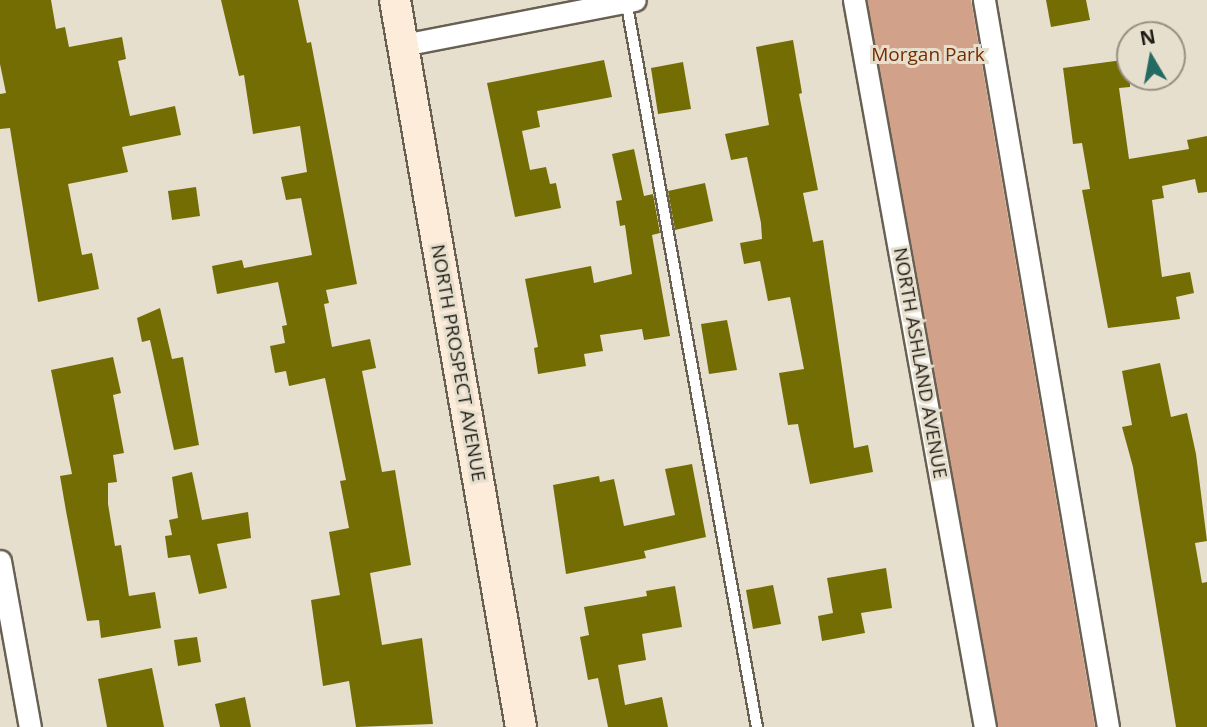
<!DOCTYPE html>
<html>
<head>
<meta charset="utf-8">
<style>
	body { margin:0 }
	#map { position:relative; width:1207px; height:727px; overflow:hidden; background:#e7dfce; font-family:"Open Sans",sans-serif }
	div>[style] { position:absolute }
	.green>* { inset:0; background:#d2a18a }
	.building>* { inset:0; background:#736d04 }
	.roads { filter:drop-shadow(2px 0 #686153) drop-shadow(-2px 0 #686153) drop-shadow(0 2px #686153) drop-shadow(0 -2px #686153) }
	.lane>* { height:10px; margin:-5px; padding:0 5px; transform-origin:5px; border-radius:5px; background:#fff }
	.street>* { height:21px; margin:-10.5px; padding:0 10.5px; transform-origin:10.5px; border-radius:10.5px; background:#fff }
	.secondary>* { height:30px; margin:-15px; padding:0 15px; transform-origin:15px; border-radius:15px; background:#feecda }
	span { translate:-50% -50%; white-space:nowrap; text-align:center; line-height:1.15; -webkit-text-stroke:6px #e7dfce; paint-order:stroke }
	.park-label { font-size:19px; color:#742d00 }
	.street-label { font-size:19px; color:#1e1c15 }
	.north { position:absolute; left:1116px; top:21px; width:70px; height:70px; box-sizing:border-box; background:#e7dfce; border:2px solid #979184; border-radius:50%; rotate:350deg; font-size:19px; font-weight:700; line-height:28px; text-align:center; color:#1e1c15 }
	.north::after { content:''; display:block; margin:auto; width:24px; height:32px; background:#226a62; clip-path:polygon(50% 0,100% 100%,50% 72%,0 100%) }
</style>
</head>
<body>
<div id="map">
	<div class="green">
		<div style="clip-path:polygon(866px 0,971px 0,1095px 727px,995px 727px)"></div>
	</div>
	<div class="building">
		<div style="clip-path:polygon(0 0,51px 0,56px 29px,65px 27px,69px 47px,122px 37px,126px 59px,118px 61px,130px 116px,175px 106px,181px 135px,122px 147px,128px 172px,68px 184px,82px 255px,92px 253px,99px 289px,38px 302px,10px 128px,0 129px,0 94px,6px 93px,0 64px)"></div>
		<div style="clip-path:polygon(221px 0,298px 0,307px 43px,311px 42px,357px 284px,326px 290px,329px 303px,324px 304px,332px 347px,370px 339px,376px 368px,362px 371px,382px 472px,395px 470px,411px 565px,370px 573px,382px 645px,422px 638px,433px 724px,356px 727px,349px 681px,323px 686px,311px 600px,340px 595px,329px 532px,349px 528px,340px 481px,346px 480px,325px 378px,289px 386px,286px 371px,275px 373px,270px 346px,285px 343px,282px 326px,287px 325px,278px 282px,217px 294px,212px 266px,242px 260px,244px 268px,312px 255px,301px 198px,286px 200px,281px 177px,307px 172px,300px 126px,253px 134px,244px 75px,239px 76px)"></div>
		<div style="clip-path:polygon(1046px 0,1086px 0,1090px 20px,1051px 27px)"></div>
		<div style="clip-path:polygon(793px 40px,802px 93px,799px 94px,818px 190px,803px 193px,813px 242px,823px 240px,854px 448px,868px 445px,873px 472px,810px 484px,798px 424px,788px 425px,779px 373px,804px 369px,790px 297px,768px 301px,760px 261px,744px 264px,740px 243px,762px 239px,761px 223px,747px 157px,731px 160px,725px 134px,769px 125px,756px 47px)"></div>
		<div style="clip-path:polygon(1130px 59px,1130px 87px,1119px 88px,1129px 159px,1189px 149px,1187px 140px,1207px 136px,1207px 192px,1198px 193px,1195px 179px,1162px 186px,1164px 198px,1152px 200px,1162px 277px,1190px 272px,1194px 293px,1176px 297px,1180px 319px,1108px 328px,1082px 190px,1090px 189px,1082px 143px,1073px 144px,1063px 68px)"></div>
		<div style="clip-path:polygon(604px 60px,612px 97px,537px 111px,540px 127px,522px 131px,530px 170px,546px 167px,550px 184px,556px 183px,561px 208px,515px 217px,487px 83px)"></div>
		<div style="clip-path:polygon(683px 62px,691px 109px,658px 114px,651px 68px)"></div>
		<div style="clip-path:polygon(634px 149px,644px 196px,653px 194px,660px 233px,652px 235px,670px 336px,644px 340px,642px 329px,600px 335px,603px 351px,584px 354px,586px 366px,538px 374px,534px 348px,538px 347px,525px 279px,591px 266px,594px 283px,632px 274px,625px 225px,620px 226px,616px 201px,622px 200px,612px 154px)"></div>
		<div style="clip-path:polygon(705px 183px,713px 221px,675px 230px,668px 191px)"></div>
		<div style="clip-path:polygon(196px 187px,200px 216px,172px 220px,168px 191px)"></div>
		<div style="clip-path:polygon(160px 308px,172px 359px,183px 357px,199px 445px,174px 450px,150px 340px,142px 342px,137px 318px)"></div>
		<div style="clip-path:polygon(727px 320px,737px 370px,709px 374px,701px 324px)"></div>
		<div style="clip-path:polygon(113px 357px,121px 393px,113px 395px,124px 453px,113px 455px,117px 482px,108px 483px,108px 504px,115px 546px,121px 545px,129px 596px,155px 592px,161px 628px,101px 638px,99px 620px,87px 621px,66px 511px,60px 476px,72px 474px,51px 370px)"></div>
		<div style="clip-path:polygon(1160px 363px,1171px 417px,1187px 413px,1196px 454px,1207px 541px,1195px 543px,1202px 583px,1207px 582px,1207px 727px,1176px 727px,1133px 467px,1122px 427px,1132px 425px,1122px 371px)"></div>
		<div style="clip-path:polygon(692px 464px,706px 537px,644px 551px,646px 558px,566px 574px,553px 485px,599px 476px,600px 482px,614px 479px,624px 526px,675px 515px,665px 469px)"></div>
		<div style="clip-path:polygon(192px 472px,202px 520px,248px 512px,251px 538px,217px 544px,227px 588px,199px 594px,190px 555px,168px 558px,165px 536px,172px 535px,169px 520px,178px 518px,172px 477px)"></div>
		<div style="clip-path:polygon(886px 568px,892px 608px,861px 613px,865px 633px,822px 641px,818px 616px,833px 613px,827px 578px)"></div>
		<div style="clip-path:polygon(773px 585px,781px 624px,753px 629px,746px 590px)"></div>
		<div style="clip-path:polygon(675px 586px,682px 627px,642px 634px,646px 660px,618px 665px,625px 705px,662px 697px,668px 727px,608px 727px,598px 678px,588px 680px,580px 637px,589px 635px,584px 607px,647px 596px,646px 591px)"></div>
		<div style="clip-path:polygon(197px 637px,201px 662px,178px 666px,174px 640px)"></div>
		<div style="clip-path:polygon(152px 668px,164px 727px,107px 727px,98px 679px)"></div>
		<div style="clip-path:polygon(245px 697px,251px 727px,220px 727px,215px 704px)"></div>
	</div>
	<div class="roads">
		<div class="lane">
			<div style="left:626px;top:0;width:739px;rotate:79.79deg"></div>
		</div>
		<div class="street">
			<div style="left:854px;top:0;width:739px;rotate:79.79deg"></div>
			<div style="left:984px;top:0;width:737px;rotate:80.32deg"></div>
			<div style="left:403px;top:45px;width:236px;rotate:-11deg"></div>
			<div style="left:0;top:561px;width:169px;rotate:79.8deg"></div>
		</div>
		<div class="secondary">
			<div style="left:395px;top:0;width:738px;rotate:80.17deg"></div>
		</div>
	</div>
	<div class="park-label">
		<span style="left:928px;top:55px">Morgan Park</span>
	</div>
	<div class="street-label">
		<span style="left:458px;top:363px;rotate:80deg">NORTH PROSPECT AVENUE</span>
		<span style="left:920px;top:363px;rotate:80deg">NORTH ASHLAND AVENUE</span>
	</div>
	<div class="north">N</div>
</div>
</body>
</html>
